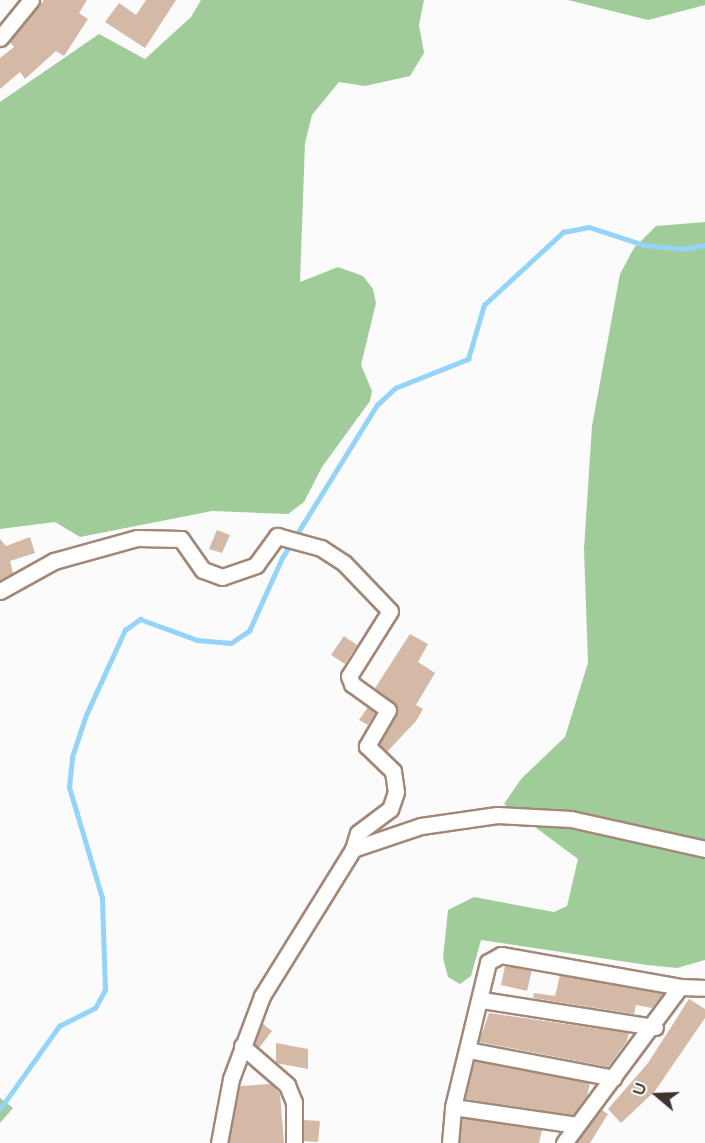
<!DOCTYPE html>
<html>
<head>
<meta charset="utf-8">
<style>
	body { margin:0 }
	#map { position:relative; width:705px; height:1143px; overflow:hidden; background:#fbfbfb; font-family:"Varela Round",sans-serif }
	div>[style] { position:absolute }
	.forest>* { inset:0; background:#a0cc9a }
	.stream>* { height:4.5px; margin:-2.25px; padding:0 2.25px; transform-origin:2.25px; border-radius:2.25px; background:#93d4f8 }
	.building>* { inset:0; background:#d4b9a7 }
	.roads { filter:drop-shadow(2px 0 #a28877) drop-shadow(-2px 0 #a28877) drop-shadow(0 2px #a28877) drop-shadow(0 -2px #a28877) }
	.street>* { height:15px; margin:-7.5px; padding:0 7.5px; transform-origin:7.5px; border-radius:7.5px; background:#fff }
	span { translate:-50% -50%; white-space:nowrap; text-align:center; line-height:1.15; -webkit-text-stroke:6px #fbfbfb; paint-order:stroke }
	.north { position:absolute; left:627px; top:1065px; width:60px; height:60px; -webkit-text-stroke:4px #fbfbfb; paint-order:stroke; rotate:289deg; font-size:16px; font-weight:700; line-height:24px; text-align:center; color:#40352e }
	.north::after { content:''; display:block; margin:auto; width:21px; height:27px; background:#40352e; clip-path:polygon(50% 0,100% 100%,50% 72%,0 100%) }
</style>
</head>
<body>
<div id="map">
	<div class="forest">
		<div style="clip-path:polygon(201px 0,424px 0,419px 25px,424px 53px,410px 76px,365px 86px,339px 82px,312px 115px,305px 143px,300px 282px,338px 267px,363px 276px,373px 289px,376px 303px,361px 365px,372px 391px,370px 401px,322px 467px,304px 502px,288px 514px,212px 511px,80px 537px,55px 522px,0 529px,0 102px,99px 34px,145px 59px,191px 17px)"></div>
		<div style="clip-path:polygon(568px 0,705px 0,705px 5px,648px 20px)"></div>
		<div style="clip-path:polygon(705px 222px,705px 960px,677px 968px,647px 965px,481px 940px,471px 976px,460px 984px,448px 977px,443px 958px,448px 910px,474px 897px,554px 912px,567px 906px,578px 859px,504px 804px,521px 779px,565px 737px,588px 663px,584px 549px,592px 426px,620px 274px,634px 248px,656px 226px)"></div>
		<div style="clip-path:polygon(0 1098px,13px 1108px,0 1123px)"></div>
	</div>
	<div class="stream">
		<div style="left:0;top:1109px;width:102px;rotate:-54.6deg"></div>
		<div style="left:59px;top:1026px;width:40px;rotate:-26.6deg"></div>
		<div style="left:95px;top:1008px;width:21px;rotate:-61deg"></div>
		<div style="left:105px;top:990px;width:92px;rotate:-91.9deg"></div>
		<div style="left:102px;top:898px;width:116px;rotate:-106.6deg"></div>
		<div style="left:69px;top:787px;width:30px;rotate:-84deg"></div>
		<div style="left:72px;top:757px;width:44px;rotate:-71.6deg"></div>
		<div style="left:86px;top:715px;width:94px;rotate:-65.4deg"></div>
		<div style="left:125px;top:630px;width:19px;rotate:-36deg"></div>
		<div style="left:140px;top:619px;width:61px;rotate:20.2deg"></div>
		<div style="left:197px;top:640px;width:34px;rotate:5deg"></div>
		<div style="left:231px;top:643px;width:22px;rotate:-34deg"></div>
		<div style="left:249px;top:631px;width:80px;rotate:-65.7deg"></div>
		<div style="left:282px;top:558px;width:180px;rotate:-58.2deg"></div>
		<div style="left:377px;top:405px;width:25px;rotate:-43deg"></div>
		<div style="left:395px;top:388px;width:79px;rotate:-21.7deg"></div>
		<div style="left:468px;top:359px;width:56px;rotate:-73.5deg"></div>
		<div style="left:484px;top:305px;width:108px;rotate:-42.7deg"></div>
		<div style="left:563px;top:232px;width:26px;rotate:-11deg"></div>
		<div style="left:589px;top:227px;width:58px;rotate:18.1deg"></div>
		<div style="left:644px;top:245px;width:40px;rotate:5.7deg"></div>
		<div style="left:684px;top:249px;width:21px;rotate:-11deg"></div>
	</div>
	<div class="building">
		<div style="clip-path:polygon(44px 0,87px 0,79px 13px,88px 19px,64px 56px,56px 51px,25px 79px,20px 72px,0 89px,0 58px,14px 47px,10px 42px)"></div>
		<div style="clip-path:polygon(146px 0,176px 0,145px 48px,105px 22px,119px 3px,136px 15px)"></div>
		<div style="clip-path:polygon(217px 530px,230px 535px,222px 553px,209px 549px)"></div>
		<div style="clip-path:polygon(30px 537px,35px 553px,10px 561px,13px 573px,0 580px,0 539px,6px 546px)"></div>
		<div style="clip-path:polygon(410px 634px,428px 644px,418px 662px,435px 673px,416px 705px,423px 709px,416px 721px,387px 752px,379px 744px,398px 710px,375px 688px)"></div>
		<div style="clip-path:polygon(344px 636px,357px 645px,345px 664px,331px 655px)"></div>
		<div style="clip-path:polygon(368px 707px,375px 713px,368px 725px,359px 720px)"></div>
		<div style="clip-path:polygon(505px 966px,532px 970px,527px 991px,501px 985px)"></div>
		<div style="clip-path:polygon(560px 975px,663px 994px,652px 1008px,636px 1005px,634px 1014px,533px 998px,534px 993px,555px 996px)"></div>
		<div style="clip-path:polygon(689px 999px,705px 1009px,705px 1018px,655px 1091px,621px 1123px,608px 1109px,648px 1063px)"></div>
		<div style="clip-path:polygon(489px 1013px,629px 1033px,627px 1041px,608px 1067px,479px 1042px)"></div>
		<div style="clip-path:polygon(262px 1023px,272px 1031px,259px 1048px,255px 1044px)"></div>
		<div style="clip-path:polygon(276px 1043px,308px 1049px,308px 1069px,276px 1063px)"></div>
		<div style="clip-path:polygon(474px 1061px,590px 1083px,587px 1096px,573px 1115px,465px 1099px)"></div>
		<div style="clip-path:polygon(271px 1084px,280px 1094px,284px 1143px,229px 1143px,240px 1086px)"></div>
		<div style="clip-path:polygon(602px 1110px,608px 1114px,590px 1143px,576px 1143px)"></div>
		<div style="clip-path:polygon(462px 1118px,542px 1130px,539px 1143px,460px 1143px)"></div>
		<div style="clip-path:polygon(304px 1120px,320px 1121px,318px 1142px,304px 1141px)"></div>
	</div>
	<div class="roads">
		<div class="street">
			<div style="left:0;top:38px;width:49px;rotate:-50.8deg"></div>
			<div style="left:0;top:591px;width:62px;rotate:-29.1deg"></div>
			<div style="left:54px;top:561px;width:86px;rotate:-15.5deg"></div>
			<div style="left:137px;top:538px;width:44px;rotate:1.3deg"></div>
			<div style="left:181px;top:539px;width:38px;rotate:55deg"></div>
			<div style="left:203px;top:570px;width:20px;rotate:20deg"></div>
			<div style="left:222px;top:577px;width:36px;rotate:-19deg"></div>
			<div style="left:256px;top:565px;width:36px;rotate:-54deg"></div>
			<div style="left:277px;top:536px;width:46px;rotate:15.3deg"></div>
			<div style="left:321px;top:548px;width:27px;rotate:33deg"></div>
			<div style="left:344px;top:563px;width:66px;rotate:46.2deg"></div>
			<div style="left:390px;top:611px;width:77px;rotate:122.2deg"></div>
			<div style="left:349px;top:676px;width:9px;rotate:69deg"></div>
			<div style="left:352px;top:684px;width:44px;rotate:35.8deg"></div>
			<div style="left:388px;top:710px;width:42px;rotate:120.3deg"></div>
			<div style="left:367px;top:746px;width:36px;rotate:44deg"></div>
			<div style="left:393px;top:771px;width:21px;rotate:82deg"></div>
			<div style="left:396px;top:792px;width:18px;rotate:109deg"></div>
			<div style="left:390px;top:809px;width:40px;rotate:143deg"></div>
			<div style="left:358px;top:833px;width:17px;rotate:107deg"></div>
			<div style="left:482px;top:1000px;width:175px;rotate:8.9deg"></div>
			<div style="left:242px;top:1046px;width:60px;rotate:40.9deg"></div>
			<div style="left:287px;top:1085px;width:18px;rotate:68deg"></div>
			<div style="left:294px;top:1102px;width:41px;rotate:90deg"></div>
			<div style="left:468px;top:1050px;width:148px;rotate:10.9deg"></div>
			<div style="left:577px;top:1125px;width:125px;rotate:-171.7deg"></div>
			<div style="left:453px;top:1107px;width:149px;rotate:-76.4deg"></div>
			<div style="left:488px;top:962px;width:15px;rotate:-28deg"></div>
			<div style="left:501px;top:955px;width:182px;rotate:10.1deg"></div>
			<div style="left:219px;top:1143px;width:65px;rotate:-79.4deg"></div>
			<div style="left:231px;top:1079px;width:89px;rotate:-69.5deg"></div>
			<div style="left:262px;top:996px;width:173px;rotate:-58.2deg"></div>
			<div style="left:353px;top:849px;width:72px;rotate:-18.7deg"></div>
			<div style="left:421px;top:826px;width:77px;rotate:-8.2deg"></div>
			<div style="left:497px;top:815px;width:74px;rotate:3.1deg"></div>
			<div style="left:571px;top:819px;width:137px;rotate:12.6deg"></div>
			<div style="left:450px;top:1143px;width:36px;rotate:-85deg"></div>
			<div style="left:564px;top:1143px;width:194px;rotate:-53.4deg"></div>
			<div style="left:680px;top:987px;width:25px;rotate:2deg"></div>
		</div>
	</div>
	<div class="north">U</div>
</div>
</body>
</html>
